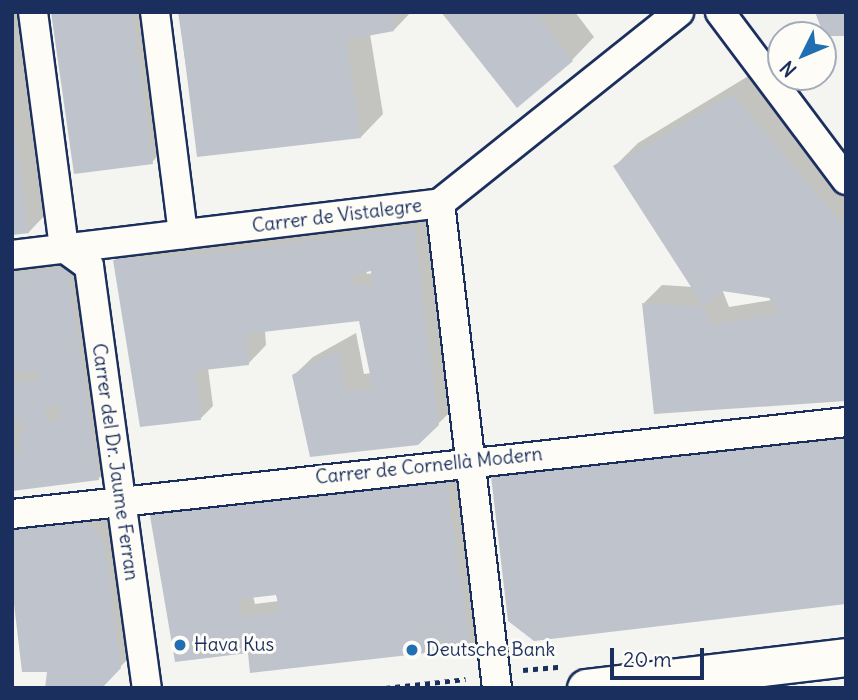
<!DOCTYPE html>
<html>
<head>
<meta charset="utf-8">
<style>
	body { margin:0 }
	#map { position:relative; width:858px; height:700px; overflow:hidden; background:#f4f4f1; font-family:Delius,sans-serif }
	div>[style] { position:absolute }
	.shadow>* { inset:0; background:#0003 }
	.building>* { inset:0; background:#bfc3cc }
	.path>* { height:4.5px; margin-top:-2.25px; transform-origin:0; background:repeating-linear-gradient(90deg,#1b2f5e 0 5px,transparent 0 10px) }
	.roads { filter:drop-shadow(2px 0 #1b2f5e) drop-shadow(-2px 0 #1b2f5e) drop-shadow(0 2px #1b2f5e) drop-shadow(0 -2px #1b2f5e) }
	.minor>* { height:28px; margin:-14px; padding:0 14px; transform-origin:14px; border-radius:14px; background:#fdfcf7 }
	.tertiary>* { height:37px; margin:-18.5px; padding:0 18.5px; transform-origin:18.5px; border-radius:18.5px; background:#fdfcf7 }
	.dots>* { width:19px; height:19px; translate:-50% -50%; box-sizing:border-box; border:4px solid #fdfcf7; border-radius:50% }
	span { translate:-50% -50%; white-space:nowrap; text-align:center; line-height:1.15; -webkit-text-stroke:6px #fdfcf7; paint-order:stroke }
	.street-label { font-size:19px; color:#1b2f5e }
	.poi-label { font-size:19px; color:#1b2f5e }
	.left { translate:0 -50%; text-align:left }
	.frame { position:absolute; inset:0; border:14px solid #1b2f5e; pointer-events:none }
	.north { position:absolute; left:767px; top:21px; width:70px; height:70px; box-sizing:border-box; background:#fdfcf7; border:2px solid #a3aaba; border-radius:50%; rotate:227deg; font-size:19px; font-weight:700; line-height:28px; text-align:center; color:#1b2f5e }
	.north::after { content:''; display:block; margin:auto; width:24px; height:32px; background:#1f6fb2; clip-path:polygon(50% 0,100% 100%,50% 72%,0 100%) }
	.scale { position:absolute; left:610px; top:648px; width:94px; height:32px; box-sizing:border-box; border:4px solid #1b2f5e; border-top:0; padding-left:9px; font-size:21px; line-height:24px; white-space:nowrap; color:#1b2f5e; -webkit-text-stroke:5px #fdfcf7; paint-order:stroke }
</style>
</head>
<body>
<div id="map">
	<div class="shadow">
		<div style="clip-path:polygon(12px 12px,26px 12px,47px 213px,29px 232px,12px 234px)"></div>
		<div style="clip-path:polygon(53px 12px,157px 12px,175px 139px,152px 162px)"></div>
		<div style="clip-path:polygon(178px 12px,411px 12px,394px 30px,370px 34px,383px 114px,361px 137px,199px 155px)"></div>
		<div style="clip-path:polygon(444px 12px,575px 12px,594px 37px,572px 60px)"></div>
		<div style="clip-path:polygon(evenodd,755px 72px,846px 179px,846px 396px,644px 303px,662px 285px,693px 287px,615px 166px,638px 143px,755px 72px,722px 289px,770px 296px,772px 300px,729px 307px,722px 289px)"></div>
		<div style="clip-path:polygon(evenodd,427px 214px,457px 405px,438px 424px,294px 375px,313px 357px,356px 333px,364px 374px,372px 373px,360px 319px,265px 331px,266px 345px,248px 364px,208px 368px,213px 406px,200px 419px,133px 376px,115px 260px,128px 247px,427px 214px,372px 269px,373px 273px,367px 274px,366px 270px,372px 269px)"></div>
		<div style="clip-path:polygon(86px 250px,111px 466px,98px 479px,12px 489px,12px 259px)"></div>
		<div style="clip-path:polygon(846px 419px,846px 602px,493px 477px,516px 454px)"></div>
		<div style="clip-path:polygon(evenodd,464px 462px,493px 624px,470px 647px,250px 651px,166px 607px,464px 462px,277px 593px,279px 601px,255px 604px,253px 596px,277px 593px)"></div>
		<div style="clip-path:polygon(108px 498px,143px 644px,101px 686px,49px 670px,12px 572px)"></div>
	</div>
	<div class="building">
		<div style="clip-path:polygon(51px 12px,132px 12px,153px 164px,74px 174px)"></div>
		<div style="clip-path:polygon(179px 12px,392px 12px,394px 31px,346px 40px,361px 138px,197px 157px)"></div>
		<div style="clip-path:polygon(441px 12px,536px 12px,573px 61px,517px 108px)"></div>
		<div style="clip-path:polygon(815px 12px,846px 12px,846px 36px,824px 36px)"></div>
		<div style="clip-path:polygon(732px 94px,846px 228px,846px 401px,654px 414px,642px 303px,704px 307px,711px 325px,779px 313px,769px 298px,722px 291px,704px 307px,613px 166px)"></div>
		<div style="clip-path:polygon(12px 113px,29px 233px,12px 235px)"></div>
		<div style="clip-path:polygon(evenodd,414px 226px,439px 425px,418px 445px,310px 457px,292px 375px,338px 350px,346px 392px,373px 389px,359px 321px,246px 334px,249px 365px,195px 371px,201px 420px,140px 427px,113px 260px,236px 251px,414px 226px,371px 271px,373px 284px,354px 286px,352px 275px,371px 271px)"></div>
		<div style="clip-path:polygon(evenodd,68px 267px,99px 480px,12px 491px,12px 454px,21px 453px,18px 435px,24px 435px,23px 421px,12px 422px,12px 383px,40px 379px,38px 371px,12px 374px,12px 274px,68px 267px,60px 405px,61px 419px,47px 421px,44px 406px,60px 405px)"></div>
		<div style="clip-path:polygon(846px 439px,846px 604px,534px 641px,508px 621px,491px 476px)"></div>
		<div style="clip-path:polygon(evenodd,446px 480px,471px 648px,250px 673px,248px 653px,175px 662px,149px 510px,446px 480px,276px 595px,280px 612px,242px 616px,239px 599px,276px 595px)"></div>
		<div style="clip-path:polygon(85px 520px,104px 540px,121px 668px,102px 688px,45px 688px,47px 672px,22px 672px,12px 587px,12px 526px)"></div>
	</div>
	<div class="path">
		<div style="left:523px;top:670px;width:37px;rotate:-5deg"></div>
		<div style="left:385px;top:688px;width:81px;rotate:-6.3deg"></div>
	</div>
	<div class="roads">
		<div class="minor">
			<div style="left:33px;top:12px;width:238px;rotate:82.5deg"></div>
			<div style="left:64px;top:248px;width:31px;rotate:36deg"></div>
			<div style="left:89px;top:266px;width:426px;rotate:82.2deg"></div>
			<div style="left:155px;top:12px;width:224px;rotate:82.8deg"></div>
			<div style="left:720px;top:12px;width:210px;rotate:53.1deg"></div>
			<div style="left:440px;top:203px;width:488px;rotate:83.3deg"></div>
			<div style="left:12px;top:255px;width:431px;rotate:-6.9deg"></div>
			<div style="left:440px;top:203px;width:306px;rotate:-38.6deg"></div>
			<div style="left:12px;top:514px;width:839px;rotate:-6.29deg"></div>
		</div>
		<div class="tertiary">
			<div style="left:586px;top:688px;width:262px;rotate:-6.8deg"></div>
		</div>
	</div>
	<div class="dots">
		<div style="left:180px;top:645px;background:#1f6fb2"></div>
		<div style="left:412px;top:650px;background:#1f6fb2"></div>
	</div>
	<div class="street-label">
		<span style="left:337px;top:216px;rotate:-7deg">Carrer de Vistalegre</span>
		<span style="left:115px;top:462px;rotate:82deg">Carrer del Dr. Jaume Ferran</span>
		<span style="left:429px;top:466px;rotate:-6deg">Carrer de Cornellà Modern</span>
	</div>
	<div class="poi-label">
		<span class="left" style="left:194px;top:645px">Hava Kus</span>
		<span class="left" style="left:426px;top:650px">Deutsche Bank</span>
	</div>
	<div class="frame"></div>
	<div class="north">N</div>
	<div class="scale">20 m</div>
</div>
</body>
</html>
